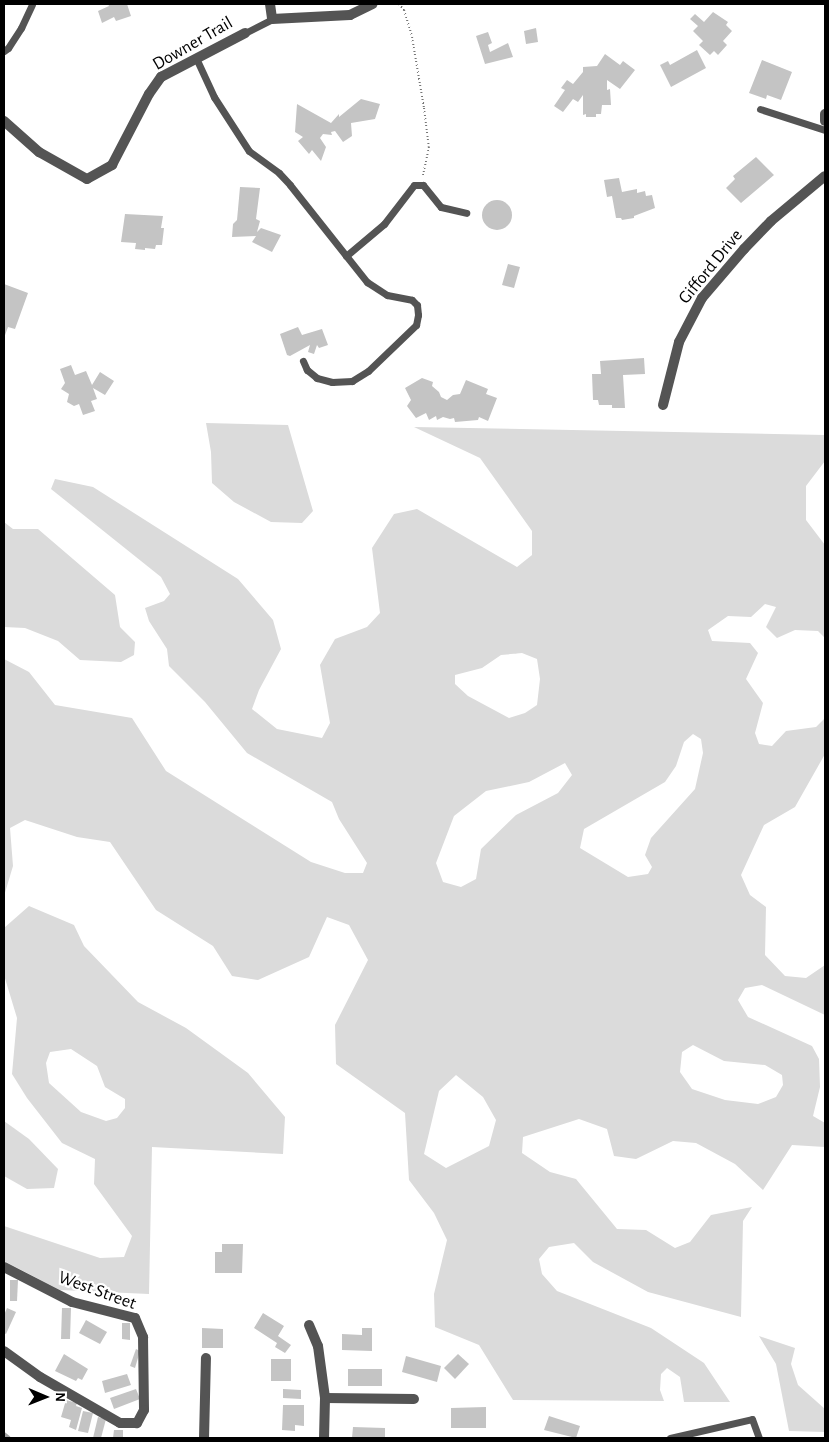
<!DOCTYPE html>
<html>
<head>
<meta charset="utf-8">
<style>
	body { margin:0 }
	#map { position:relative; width:829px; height:1442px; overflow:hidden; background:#fff; font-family:"Alegreya Sans",sans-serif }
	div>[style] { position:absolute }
	.green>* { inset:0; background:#dbdbdb }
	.stream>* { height:4px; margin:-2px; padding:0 2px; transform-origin:2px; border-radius:2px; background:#a2a2a2 }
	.building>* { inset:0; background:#c4c4c4 }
	.round { border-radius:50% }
	.path>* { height:2px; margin-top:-1px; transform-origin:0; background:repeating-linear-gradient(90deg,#767676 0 1px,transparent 0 3.5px) }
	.lane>* { height:7px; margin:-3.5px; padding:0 3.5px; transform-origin:3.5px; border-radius:3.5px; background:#545454 }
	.street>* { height:10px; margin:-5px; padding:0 5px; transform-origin:5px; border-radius:5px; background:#545454 }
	span { translate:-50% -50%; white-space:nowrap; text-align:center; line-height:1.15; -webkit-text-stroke:4.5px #fff; paint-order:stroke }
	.street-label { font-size:18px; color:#000 }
	.frame { position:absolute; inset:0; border:5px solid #000; pointer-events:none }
	.north { position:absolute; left:20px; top:1372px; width:50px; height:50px; -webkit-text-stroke:4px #fff; paint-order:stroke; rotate:91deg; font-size:14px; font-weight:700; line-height:20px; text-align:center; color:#000 }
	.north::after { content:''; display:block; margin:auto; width:18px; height:22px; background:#000; clip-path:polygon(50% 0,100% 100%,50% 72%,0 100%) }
</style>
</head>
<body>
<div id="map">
	<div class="green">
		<div style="clip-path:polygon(206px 423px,288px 425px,313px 511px,302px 523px,271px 522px,234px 502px,212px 483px,211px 452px)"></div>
		<div style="clip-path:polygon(evenodd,414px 427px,825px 435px,825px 461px,806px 486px,806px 520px,825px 545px,825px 638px,818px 631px,795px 630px,777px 638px,766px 627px,776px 607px,765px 604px,751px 617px,728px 616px,708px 630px,712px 641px,750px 643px,758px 653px,746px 679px,763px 703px,755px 733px,759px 744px,772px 746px,786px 731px,816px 727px,825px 718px,825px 754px,795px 807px,764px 825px,741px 875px,750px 895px,766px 907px,765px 955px,785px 976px,806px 978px,825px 965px,825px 1015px,762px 985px,745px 988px,738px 1000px,748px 1017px,812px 1046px,819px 1059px,820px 1087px,813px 1116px,825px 1123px,825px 1147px,792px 1145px,763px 1190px,735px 1164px,696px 1143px,673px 1141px,636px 1159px,614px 1156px,607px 1129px,579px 1119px,523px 1137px,522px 1153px,550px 1172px,576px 1179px,617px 1229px,646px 1230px,675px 1248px,690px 1242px,711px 1215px,752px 1207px,743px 1221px,741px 1317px,648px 1292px,593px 1262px,574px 1243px,549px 1247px,539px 1259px,542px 1274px,557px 1291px,651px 1328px,704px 1363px,730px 1402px,684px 1402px,680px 1377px,667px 1368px,661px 1374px,660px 1390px,664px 1401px,513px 1400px,479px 1345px,435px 1327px,434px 1294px,447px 1240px,434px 1213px,409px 1180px,405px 1113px,336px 1064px,335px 1025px,368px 960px,349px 925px,327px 917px,309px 957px,258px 980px,232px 976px,213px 946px,156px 910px,110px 842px,77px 837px,25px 820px,10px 828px,13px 866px,4px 896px,4px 659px,29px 672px,55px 705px,132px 718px,166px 771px,311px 862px,345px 873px,363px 873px,367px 863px,339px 819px,332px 802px,247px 753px,205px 702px,169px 666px,167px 649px,149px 621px,145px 608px,164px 601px,170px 594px,161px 577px,51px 489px,55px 479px,93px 487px,238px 579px,273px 620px,281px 649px,259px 690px,252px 709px,277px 729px,322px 738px,330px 723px,320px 665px,335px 639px,367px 627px,380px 613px,372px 548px,394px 514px,417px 509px,517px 567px,532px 555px,532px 531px,480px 458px,414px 427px,522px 653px,537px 659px,540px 679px,537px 705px,525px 713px,509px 718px,468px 696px,455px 684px,455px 675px,482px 668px,501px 655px,522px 653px,414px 427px,693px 734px,701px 739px,703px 753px,695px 789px,651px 838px,645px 855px,652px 867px,648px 874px,628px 877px,580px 848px,584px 829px,665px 782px,676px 766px,684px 742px,693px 734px,414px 427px,565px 763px,572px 775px,558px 793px,516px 815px,481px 849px,476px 879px,461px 887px,443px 882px,436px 863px,454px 816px,486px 791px,529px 782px,565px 763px,414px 427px,693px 1045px,724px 1061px,765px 1065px,782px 1075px,783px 1085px,776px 1097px,758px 1104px,725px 1100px,692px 1089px,680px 1072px,682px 1052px,693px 1045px,414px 427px,456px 1075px,483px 1097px,496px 1120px,489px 1146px,446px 1168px,424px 1154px,439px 1091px,456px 1075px)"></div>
		<div style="clip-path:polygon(4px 522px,13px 529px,38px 529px,115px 595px,120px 627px,135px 642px,134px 655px,121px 662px,80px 660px,58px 641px,25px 628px,4px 627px)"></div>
		<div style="clip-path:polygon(evenodd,29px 906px,74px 925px,84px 946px,138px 1002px,186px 1028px,248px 1073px,285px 1117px,283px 1154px,152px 1147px,149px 1294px,60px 1290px,4px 1261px,4px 1226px,100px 1258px,124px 1257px,132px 1236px,94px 1184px,95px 1159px,62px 1143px,27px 1098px,12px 1074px,17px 1018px,4px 975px,4px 928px,29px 906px,71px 1049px,97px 1066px,105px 1087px,125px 1099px,125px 1108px,117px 1118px,106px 1121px,81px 1112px,49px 1083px,46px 1063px,50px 1052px,71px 1049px)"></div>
		<div style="clip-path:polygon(4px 1121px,29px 1139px,58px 1169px,54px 1188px,27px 1189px,4px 1176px)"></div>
		<div style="clip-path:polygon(759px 1336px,795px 1348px,791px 1364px,798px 1385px,825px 1409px,825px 1432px,789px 1431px,776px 1364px)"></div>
	</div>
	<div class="stream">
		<div style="left:4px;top:1434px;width:6px;rotate:39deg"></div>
	</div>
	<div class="building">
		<div style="clip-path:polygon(108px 4px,127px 4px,131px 16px,116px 21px,114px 17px,102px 23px,98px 11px,109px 6px)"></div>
		<div style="clip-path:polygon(713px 12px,728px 22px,726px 25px,732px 31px,723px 41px,727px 45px,718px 55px,714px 51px,710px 55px,699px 45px,703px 41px,693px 31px,698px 26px,690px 19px,695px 14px,704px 22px)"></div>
		<div style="clip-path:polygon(536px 28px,538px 42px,526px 44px,524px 31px)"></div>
		<div style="clip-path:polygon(488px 32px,492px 43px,488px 45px,490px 52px,508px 43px,513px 57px,485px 64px,476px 36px)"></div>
		<div style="clip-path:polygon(697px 50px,706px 68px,671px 87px,660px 65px,668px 61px,670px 65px)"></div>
		<div style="clip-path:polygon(605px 54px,620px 65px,623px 61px,635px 70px,620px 89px,607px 80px,607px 90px,610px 89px,611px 105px,602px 105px,601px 114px,596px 114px,596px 117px,586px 117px,586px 114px,583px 115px,583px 95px,578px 102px,573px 99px,563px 112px,554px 106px,565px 90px,561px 88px,567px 80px,573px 84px,583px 72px,583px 67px,597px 66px)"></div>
		<div style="clip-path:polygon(762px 60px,792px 72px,781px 100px,767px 95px,766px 99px,749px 93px)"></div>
		<div style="clip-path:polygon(361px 99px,380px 104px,375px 119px,351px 123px,352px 136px,343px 142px,335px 131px,331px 132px,332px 135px,323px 134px,320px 138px,326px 147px,321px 161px,312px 150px,309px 154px,298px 141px,303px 137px,295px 132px,297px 104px,331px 123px,339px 114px,339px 117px)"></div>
		<div style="clip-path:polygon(756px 157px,774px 175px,741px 203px,726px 188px,735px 179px,733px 176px)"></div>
		<div style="clip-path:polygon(619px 178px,622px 192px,637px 189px,637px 193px,645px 191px,646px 196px,652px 195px,655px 208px,634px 216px,634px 218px,622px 220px,621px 218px,616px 218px,612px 196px,607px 197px,604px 180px)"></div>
		<div style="clip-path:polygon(240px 187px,260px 188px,256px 219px,260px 221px,257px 232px,261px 228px,281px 235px,272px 252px,252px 242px,256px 236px,232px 237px,233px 224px,237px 220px)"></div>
		<div class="round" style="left:482px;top:200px;width:30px;height:30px"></div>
		<div style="clip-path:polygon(125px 214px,163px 216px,161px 228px,164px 228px,162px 245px,156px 245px,155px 249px,145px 248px,145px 250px,135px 249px,136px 243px,121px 242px)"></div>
		<div style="clip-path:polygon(508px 264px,520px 267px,514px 288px,502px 285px)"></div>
		<div style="clip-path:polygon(4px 284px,28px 293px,15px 329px,8px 327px,4px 338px)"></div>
		<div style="clip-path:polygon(298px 327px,302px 335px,322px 329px,328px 345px,319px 348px,317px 345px,314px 354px,308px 352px,310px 345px,290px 356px,287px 355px,280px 334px)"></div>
		<div style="clip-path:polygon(644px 358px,645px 374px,623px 375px,625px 408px,612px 408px,612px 405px,599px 405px,598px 400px,593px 400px,592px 374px,601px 374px,600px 361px)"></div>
		<div style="clip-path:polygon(71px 365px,75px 375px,86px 371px,92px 385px,100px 372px,114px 381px,105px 395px,93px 388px,97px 399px,91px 401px,95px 411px,83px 415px,79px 404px,74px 406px,67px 402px,69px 394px,61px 389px,65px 383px,60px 369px)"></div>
		<div style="clip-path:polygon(422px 378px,433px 382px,432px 386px,439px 392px,441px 397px,447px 400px,453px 395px,460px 394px,466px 380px,488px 389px,486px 394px,497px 398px,488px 421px,479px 417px,478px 420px,455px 422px,454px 418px,450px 419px,443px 417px,437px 420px,436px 416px,429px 420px,426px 413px,416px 418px,407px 406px,411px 400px,405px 388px)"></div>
		<div style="clip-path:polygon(222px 1244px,243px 1244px,242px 1273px,215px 1273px,215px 1252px,222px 1252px)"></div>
		<div style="clip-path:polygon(10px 1280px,18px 1280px,17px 1301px,10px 1301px)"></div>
		<div style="clip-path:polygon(7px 1308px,16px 1312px,6px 1334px,4px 1333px,4px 1315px)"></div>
		<div style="clip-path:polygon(62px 1308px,71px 1308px,70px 1339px,61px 1339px)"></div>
		<div style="clip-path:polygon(263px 1313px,284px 1326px,278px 1336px,291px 1345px,285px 1353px,275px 1347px,277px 1343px,254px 1328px)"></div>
		<div style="clip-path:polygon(86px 1320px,107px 1332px,100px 1344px,79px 1333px)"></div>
		<div style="clip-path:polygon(122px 1323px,130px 1323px,130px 1340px,122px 1339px)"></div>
		<div style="clip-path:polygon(202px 1328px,223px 1329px,223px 1348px,202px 1348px)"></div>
		<div style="clip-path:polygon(362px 1328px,372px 1328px,372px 1351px,342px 1350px,342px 1334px,362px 1335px)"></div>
		<div style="clip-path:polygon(136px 1349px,140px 1351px,135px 1368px,130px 1366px)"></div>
		<div style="clip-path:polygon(64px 1354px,88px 1369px,82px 1380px,78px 1378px,76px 1381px,55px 1371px)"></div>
		<div style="clip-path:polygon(458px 1354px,469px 1364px,455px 1379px,444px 1368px)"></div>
		<div style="clip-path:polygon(406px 1356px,441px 1366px,437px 1382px,402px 1372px)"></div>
		<div style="clip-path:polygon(271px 1359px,291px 1359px,291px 1381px,271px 1381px)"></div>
		<div style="clip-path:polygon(348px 1369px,382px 1369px,382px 1386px,348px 1386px)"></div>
		<div style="clip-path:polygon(127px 1374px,131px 1385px,105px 1393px,102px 1381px)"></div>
		<div style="clip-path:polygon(136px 1389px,140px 1399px,114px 1409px,110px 1398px)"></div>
		<div style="clip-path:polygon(283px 1389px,301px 1390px,301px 1399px,283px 1398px)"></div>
		<div style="clip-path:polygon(66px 1400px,77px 1403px,76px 1406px,82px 1408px,76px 1430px,69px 1427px,71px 1420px,61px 1417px)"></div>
		<div style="clip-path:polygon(283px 1405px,304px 1405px,304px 1426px,295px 1425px,295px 1431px,282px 1430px)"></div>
		<div style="clip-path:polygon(486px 1407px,486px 1428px,451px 1428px,451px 1408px)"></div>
		<div style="clip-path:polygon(83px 1411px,93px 1413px,88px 1433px,78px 1431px)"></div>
		<div style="clip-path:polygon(549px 1416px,580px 1426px,576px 1438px,544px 1430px)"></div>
		<div style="clip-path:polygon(98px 1417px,106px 1419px,101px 1438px,93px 1438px)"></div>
		<div style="clip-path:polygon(353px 1427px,385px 1428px,385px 1438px,352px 1438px)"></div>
		<div style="clip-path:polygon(114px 1430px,123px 1430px,123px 1438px,113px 1438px)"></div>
	</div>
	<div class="path">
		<div style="left:399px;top:4px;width:8px;rotate:50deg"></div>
		<div style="left:404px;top:10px;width:28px;rotate:73deg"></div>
		<div style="left:412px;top:37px;width:72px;rotate:80.4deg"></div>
		<div style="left:424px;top:108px;width:39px;rotate:83deg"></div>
		<div style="left:429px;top:147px;width:30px;rotate:102deg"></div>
	</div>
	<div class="lane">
		<div style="left:245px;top:33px;width:30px;rotate:-27deg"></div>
		<div style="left:4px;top:51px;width:5px;rotate:-37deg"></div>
		<div style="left:8px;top:48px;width:24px;rotate:-57deg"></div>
		<div style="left:21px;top:28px;width:26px;rotate:-65deg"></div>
		<div style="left:196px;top:58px;width:43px;rotate:65.2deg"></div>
		<div style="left:214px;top:97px;width:64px;rotate:57.1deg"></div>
		<div style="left:249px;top:151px;width:37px;rotate:36deg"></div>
		<div style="left:279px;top:173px;width:16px;rotate:47deg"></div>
		<div style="left:290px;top:185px;width:124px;rotate:51.6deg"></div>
		<div style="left:367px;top:282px;width:24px;rotate:33deg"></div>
		<div style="left:387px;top:295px;width:25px;rotate:11deg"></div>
		<div style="left:412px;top:300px;width:7px;rotate:45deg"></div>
		<div style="left:417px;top:305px;width:10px;rotate:84deg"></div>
		<div style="left:418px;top:315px;width:10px;rotate:101deg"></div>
		<div style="left:416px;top:325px;width:66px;rotate:136.2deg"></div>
		<div style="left:368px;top:371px;width:19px;rotate:148deg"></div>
		<div style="left:352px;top:381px;width:20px;rotate:177deg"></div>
		<div style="left:332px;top:382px;width:16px;rotate:-165deg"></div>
		<div style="left:317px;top:378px;width:13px;rotate:-141deg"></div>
		<div style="left:307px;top:370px;width:10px;rotate:-114deg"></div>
		<div style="left:760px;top:109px;width:68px;rotate:17.9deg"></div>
		<div style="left:346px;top:256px;width:50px;rotate:-40.1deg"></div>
		<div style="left:384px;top:224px;width:49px;rotate:-52.4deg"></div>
		<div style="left:414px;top:185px;width:9px"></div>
		<div style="left:423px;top:185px;width:28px;rotate:51deg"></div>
		<div style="left:441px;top:207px;width:26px;rotate:13deg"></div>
		<div style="left:670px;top:1438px;width:84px;rotate:-13deg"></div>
		<div style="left:752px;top:1419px;width:20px;rotate:70deg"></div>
	</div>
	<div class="street">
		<div style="left:270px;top:4px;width:15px;rotate:82deg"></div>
		<div style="left:272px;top:19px;width:78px;rotate:-2.9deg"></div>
		<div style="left:350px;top:15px;width:25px;rotate:-26deg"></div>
		<div style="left:825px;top:114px;width:7px;rotate:90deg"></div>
		<div style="left:4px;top:121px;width:47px;rotate:41.5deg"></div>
		<div style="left:39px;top:152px;width:55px;rotate:29.4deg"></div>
		<div style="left:87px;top:179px;width:29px;rotate:-29deg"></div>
		<div style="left:112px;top:165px;width:80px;rotate:-62.5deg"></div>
		<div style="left:149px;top:94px;width:21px;rotate:-55deg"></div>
		<div style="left:161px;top:77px;width:95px;rotate:-27.6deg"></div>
		<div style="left:663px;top:405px;width:65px;rotate:-75.7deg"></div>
		<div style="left:679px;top:342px;width:50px;rotate:-62.4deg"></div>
		<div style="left:702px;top:298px;width:65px;rotate:-49.4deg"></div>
		<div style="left:744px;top:249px;width:39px;rotate:-46deg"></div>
		<div style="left:771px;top:221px;width:70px;rotate:-39.8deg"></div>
		<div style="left:4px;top:1267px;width:76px;rotate:27.2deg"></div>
		<div style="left:72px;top:1302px;width:65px;rotate:14.3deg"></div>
		<div style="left:135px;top:1318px;width:21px;rotate:67deg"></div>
		<div style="left:143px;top:1337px;width:73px;rotate:89.2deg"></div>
		<div style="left:144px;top:1410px;width:15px;rotate:118deg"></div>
		<div style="left:137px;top:1423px;width:17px;rotate:180deg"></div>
		<div style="left:120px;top:1423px;width:92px;rotate:-150.1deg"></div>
		<div style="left:40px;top:1377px;width:44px;rotate:-144.2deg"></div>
		<div style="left:309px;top:1325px;width:23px;rotate:67deg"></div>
		<div style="left:318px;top:1346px;width:52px;rotate:82.3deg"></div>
		<div style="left:325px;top:1398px;width:40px;rotate:91.4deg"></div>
		<div style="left:325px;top:1398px;width:89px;rotate:0.6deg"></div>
		<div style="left:204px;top:1438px;width:80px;rotate:-88.6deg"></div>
	</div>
	<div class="street-label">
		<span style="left:193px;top:44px;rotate:-30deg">Downer Trail</span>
		<span style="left:711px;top:267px;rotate:-51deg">Gifford Drive</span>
		<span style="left:97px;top:1291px;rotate:20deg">West Street</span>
	</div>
	<div class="frame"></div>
	<div class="north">N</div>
</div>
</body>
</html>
